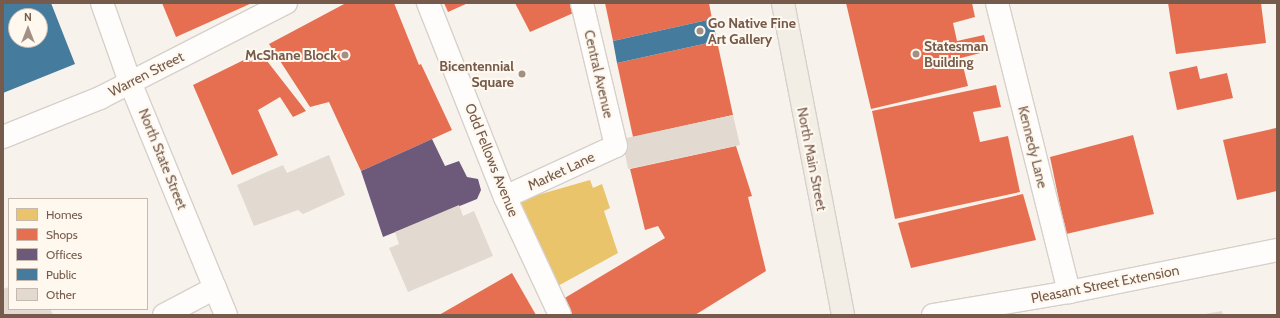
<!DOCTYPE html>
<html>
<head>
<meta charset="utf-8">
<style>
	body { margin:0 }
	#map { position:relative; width:1280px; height:318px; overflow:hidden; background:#f7f3ec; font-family:Cabin,sans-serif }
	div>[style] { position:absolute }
	.homes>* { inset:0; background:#e9c46a }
	.shops>* { inset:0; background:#e76f51 }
	.offices>* { inset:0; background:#6d597a }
	.public>* { inset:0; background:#457b9d }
	.building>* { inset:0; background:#e2d9d1 }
	.roads { filter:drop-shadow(1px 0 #d7d0ca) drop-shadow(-1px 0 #d7d0ca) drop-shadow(0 1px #d7d0ca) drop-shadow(0 -1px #d7d0ca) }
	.pedestrian>* { height:22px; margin:-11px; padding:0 11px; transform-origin:11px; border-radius:11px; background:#fefdfc }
	.minor>* { height:22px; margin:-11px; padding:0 11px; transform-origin:11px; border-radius:11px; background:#fefdfc }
	.tertiary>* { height:22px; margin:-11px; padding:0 11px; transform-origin:11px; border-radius:11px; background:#fefdfc }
	.primary>* { height:22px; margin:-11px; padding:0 11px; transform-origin:11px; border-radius:11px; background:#f2eee6 }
	.dots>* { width:11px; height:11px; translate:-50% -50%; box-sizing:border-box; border:2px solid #fef8ef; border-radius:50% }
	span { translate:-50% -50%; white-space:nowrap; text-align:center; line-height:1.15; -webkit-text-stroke:4px #fef8ef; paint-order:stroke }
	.poi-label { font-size:14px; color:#765b4c; font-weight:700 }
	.left { translate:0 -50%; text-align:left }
	.right { translate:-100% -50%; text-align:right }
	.street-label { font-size:14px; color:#765b4c }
	.frame { position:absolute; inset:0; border:4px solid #765b4c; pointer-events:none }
	.legend { position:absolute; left:8px; top:198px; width:140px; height:112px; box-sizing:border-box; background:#fef8ef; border:1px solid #c8b9ae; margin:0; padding:5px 7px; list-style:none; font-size:12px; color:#765b4c }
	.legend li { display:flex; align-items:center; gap:8px; height:20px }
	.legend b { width:20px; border:1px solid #c8b9ae }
	.north { position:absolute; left:8px; top:8px; width:40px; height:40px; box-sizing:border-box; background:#fef8ef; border:1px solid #c8b9ae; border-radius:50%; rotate:0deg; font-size:11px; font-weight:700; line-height:16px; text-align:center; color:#765b4c }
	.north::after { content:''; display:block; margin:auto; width:14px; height:18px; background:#a39084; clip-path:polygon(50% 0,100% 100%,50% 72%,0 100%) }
</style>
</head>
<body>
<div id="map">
	<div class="homes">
		<div style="clip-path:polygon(590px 180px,593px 188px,602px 184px,610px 208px,604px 211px,618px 253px,556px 287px,520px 200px)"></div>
	</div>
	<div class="shops">
		<div style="clip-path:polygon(162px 3px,252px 3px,176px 37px)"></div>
		<div style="clip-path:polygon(346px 3px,394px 3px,419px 65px,421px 64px,452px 130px,361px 171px,329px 102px,310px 107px,269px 44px)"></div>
		<div style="clip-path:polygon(444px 3px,468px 3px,448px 12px)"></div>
		<div style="clip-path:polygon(515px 3px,574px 3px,578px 11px,530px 32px)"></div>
		<div style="clip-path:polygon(605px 3px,709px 3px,712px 19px,613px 41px)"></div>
		<div style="clip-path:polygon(846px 3px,972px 3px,975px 17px,953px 23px,957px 41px,984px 35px,988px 51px,961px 58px,968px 86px,871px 109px)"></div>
		<div style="clip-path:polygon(1168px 3px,1261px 3px,1266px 43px,1176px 54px)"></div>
		<div style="clip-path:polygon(717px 41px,733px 115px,633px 137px,617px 63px)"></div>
		<div style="clip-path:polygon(260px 52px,306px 111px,293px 117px,280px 97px,258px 110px,278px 155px,232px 175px,193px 85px)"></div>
		<div style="clip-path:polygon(1197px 66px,1200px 79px,1227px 73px,1233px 98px,1177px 110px,1169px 72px)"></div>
		<div style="clip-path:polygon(996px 85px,1001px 107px,973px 112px,980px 142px,1008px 136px,1020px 192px,895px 219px,872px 111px)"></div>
		<div style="clip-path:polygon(1276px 128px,1277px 191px,1237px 200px,1223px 140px)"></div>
		<div style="clip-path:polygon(1133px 135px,1154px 214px,1066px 234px,1050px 157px)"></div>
		<div style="clip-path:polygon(736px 146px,752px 196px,748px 197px,766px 271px,695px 315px,571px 315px,563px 299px,665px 238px,658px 226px,645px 230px,630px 169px)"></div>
		<div style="clip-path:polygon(1023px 194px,1036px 240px,911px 268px,898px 223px)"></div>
		<div style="clip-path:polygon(512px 273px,536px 315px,439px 315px)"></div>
	</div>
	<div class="offices">
		<div style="clip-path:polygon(432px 139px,445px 166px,459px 161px,467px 177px,478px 179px,481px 190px,477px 199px,383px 237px,361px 171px)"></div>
	</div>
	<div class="public">
		<div style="clip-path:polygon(evenodd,3px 3px,51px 3px,75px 64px,3px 93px,3px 3px,16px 16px,40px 16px,40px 40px,16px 40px,16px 16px)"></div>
		<div style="clip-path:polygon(712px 19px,717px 41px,617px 63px,613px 41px)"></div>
	</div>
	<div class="building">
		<div style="clip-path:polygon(733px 115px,740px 145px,628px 169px,622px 139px)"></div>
		<div style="clip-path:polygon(329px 155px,345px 195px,303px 214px,298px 210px,254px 226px,237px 185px,283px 165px,287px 173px)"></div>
		<div style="clip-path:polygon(459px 205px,463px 216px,474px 211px,493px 256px,408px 292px,389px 248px,399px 244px,395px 232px)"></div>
		<div style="clip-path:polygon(9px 287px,9px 309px,50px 309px,53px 315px,3px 315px,3px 289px)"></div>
		<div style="clip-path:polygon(1222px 311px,1223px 315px,1205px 315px,1205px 314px)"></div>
	</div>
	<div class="roads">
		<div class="pedestrian">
			<div style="left:428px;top:3px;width:209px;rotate:68.4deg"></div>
			<div style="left:505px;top:197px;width:130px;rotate:65deg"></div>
			<div style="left:505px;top:197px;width:122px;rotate:-24.7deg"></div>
			<div style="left:616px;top:146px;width:147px;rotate:-103.4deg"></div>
		</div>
		<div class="minor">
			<div style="left:997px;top:3px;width:298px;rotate:76deg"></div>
			<div style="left:3px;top:137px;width:105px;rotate:-21.9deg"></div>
			<div style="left:100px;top:98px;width:209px;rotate:-27.1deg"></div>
			<div style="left:164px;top:315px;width:58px;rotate:-27.9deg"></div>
			<div style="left:933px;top:315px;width:138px;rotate:-9.6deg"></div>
			<div style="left:1069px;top:292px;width:212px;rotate:-11.4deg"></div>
		</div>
		<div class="tertiary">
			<div style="left:102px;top:3px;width:84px;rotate:70.5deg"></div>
			<div style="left:130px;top:82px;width:252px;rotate:67.6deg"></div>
		</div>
		<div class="primary">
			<div style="left:783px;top:3px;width:318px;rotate:79.1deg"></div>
		</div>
	</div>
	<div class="dots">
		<div style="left:700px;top:31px;background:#a39084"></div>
		<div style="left:916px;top:54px;background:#a39084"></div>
		<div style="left:345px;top:55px;background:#a39084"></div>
		<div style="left:522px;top:74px;background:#a39084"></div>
	</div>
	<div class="poi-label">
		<span class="left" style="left:708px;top:31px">Go Native Fine<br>Art Gallery</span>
		<span class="left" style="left:924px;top:54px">Statesman<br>Building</span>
		<span class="right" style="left:337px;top:55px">McShane Block</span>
		<span class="right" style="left:514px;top:74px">Bicentennial<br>Square</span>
	</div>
	<div class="street-label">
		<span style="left:146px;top:74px;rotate:-27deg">Warren Street</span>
		<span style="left:599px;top:74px;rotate:77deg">Central Avenue</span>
		<span style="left:1033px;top:147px;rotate:76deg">Kennedy Lane</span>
		<span style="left:163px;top:159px;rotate:68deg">North State Street</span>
		<span style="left:812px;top:159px;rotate:79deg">North Main Street</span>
		<span style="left:492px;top:160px;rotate:68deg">Odd Fellows Avenue</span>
		<span style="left:561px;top:171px;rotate:-25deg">Market Lane</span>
		<span style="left:1105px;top:284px;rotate:-11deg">Pleasant Street Extension</span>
	</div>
	<div class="frame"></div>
	<ul class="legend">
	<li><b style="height:11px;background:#e9c46a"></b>Homes</li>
	<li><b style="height:11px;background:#e76f51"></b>Shops</li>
	<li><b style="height:11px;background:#6d597a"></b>Offices</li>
	<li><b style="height:11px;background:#457b9d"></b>Public</li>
	<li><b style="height:11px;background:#e2d9d1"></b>Other</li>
	</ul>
	<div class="north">N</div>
</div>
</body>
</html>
